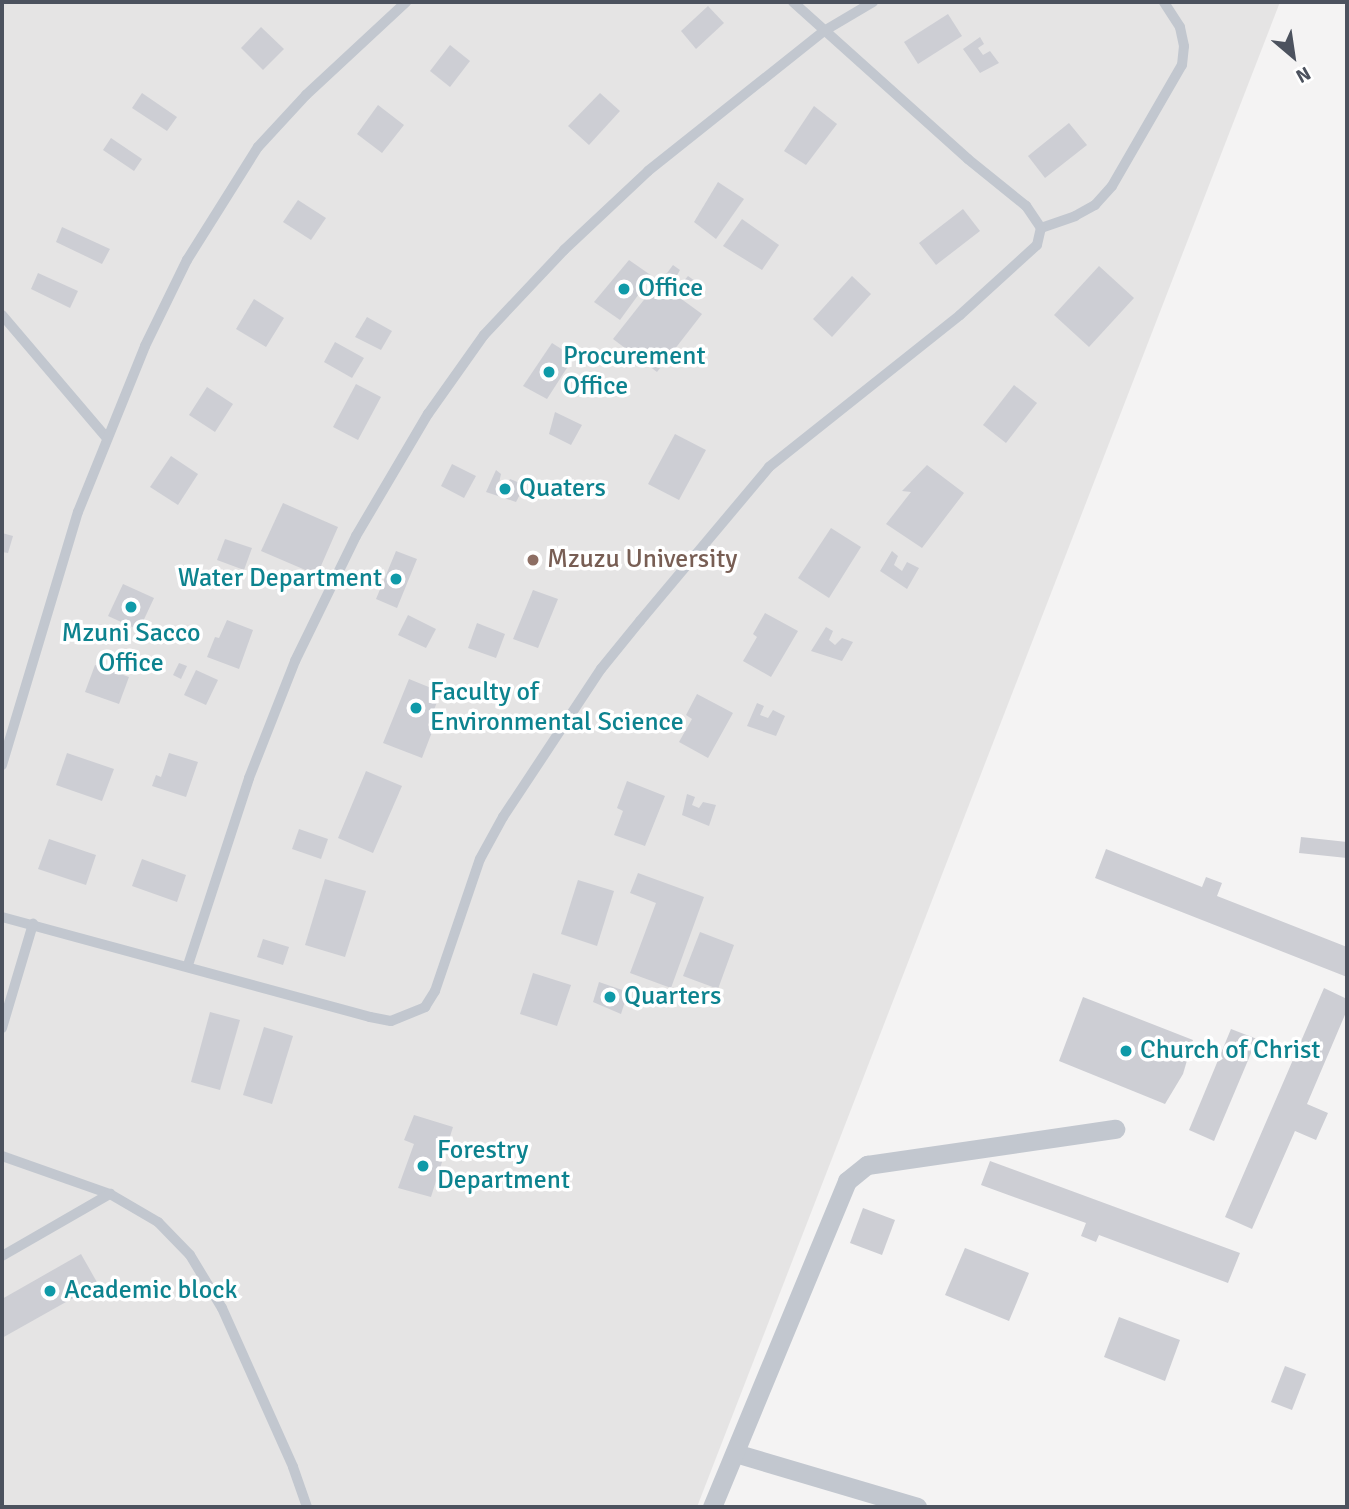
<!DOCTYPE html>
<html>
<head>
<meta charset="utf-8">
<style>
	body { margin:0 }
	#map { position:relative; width:1349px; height:1509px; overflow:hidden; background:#f4f3f3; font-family:Signika,sans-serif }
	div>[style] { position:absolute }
	.education>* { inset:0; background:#e5e4e4 }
	.building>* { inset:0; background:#cdced4 }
	.lane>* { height:10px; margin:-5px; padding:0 5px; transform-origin:5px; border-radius:5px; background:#c2c7cf }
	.street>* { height:19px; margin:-9.5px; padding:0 9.5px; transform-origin:9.5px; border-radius:9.5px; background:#c2c7cf }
	.dots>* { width:19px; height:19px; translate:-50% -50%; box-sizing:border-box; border:4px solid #fff; border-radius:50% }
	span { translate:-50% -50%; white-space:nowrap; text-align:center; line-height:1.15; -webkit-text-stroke:7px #fff; paint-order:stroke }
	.culture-label { font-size:26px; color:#0d838f }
	.left { translate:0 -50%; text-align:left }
	.right { translate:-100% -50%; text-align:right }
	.education-label { font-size:26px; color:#785e54 }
	.frame { position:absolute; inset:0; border:4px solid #4c525e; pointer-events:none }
	.north { position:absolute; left:1258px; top:21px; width:70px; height:70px; -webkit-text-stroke:5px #fff; paint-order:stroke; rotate:151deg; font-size:19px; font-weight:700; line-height:28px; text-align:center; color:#4c525e }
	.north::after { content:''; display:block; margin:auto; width:24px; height:32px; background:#4c525e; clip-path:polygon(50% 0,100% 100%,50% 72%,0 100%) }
</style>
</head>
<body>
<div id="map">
	<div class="education">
		<div style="clip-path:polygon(2px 2px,1280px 2px,697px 1507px,2px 1507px)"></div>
	</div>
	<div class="building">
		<div style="clip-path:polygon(708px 6px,724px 23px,696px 49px,681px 31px)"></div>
		<div style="clip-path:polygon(948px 14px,962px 36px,918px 64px,904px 42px)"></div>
		<div style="clip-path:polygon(261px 27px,284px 49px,263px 70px,241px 48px)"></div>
		<div style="clip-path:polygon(980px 37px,984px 44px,978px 48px,983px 55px,990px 51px,999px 63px,980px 73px,963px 49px)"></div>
		<div style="clip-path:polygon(450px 45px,470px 61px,450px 87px,430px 71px)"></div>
		<div style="clip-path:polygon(142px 93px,177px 117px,167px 131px,132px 108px)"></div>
		<div style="clip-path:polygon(600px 93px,620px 111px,589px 145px,568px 126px)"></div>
		<div style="clip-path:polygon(378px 105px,404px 125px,382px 153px,357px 134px)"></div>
		<div style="clip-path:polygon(814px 106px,837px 124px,806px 165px,784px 151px)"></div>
		<div style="clip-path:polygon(1069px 123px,1087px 145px,1045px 178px,1028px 156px)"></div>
		<div style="clip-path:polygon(111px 138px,142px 159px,134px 171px,103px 150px)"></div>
		<div style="clip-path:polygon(718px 182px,744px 199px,716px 239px,694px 222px)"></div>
		<div style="clip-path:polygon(298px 200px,326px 218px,311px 240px,283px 222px)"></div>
		<div style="clip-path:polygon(963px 209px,980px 231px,936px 265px,919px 243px)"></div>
		<div style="clip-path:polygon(742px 219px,779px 245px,762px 270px,723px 246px)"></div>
		<div style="clip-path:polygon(62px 227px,110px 249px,102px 264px,56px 242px)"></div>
		<div style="clip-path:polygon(629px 260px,652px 276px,620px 320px,594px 302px)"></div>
		<div style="clip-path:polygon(673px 265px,680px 270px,675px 279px,682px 283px,688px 276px,695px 281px,686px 298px,661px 281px)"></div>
		<div style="clip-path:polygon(1099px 266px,1134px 298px,1089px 347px,1054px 315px)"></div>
		<div style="clip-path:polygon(38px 273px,78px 291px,70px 308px,31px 289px)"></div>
		<div style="clip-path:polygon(852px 276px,871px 294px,832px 337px,813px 319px)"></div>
		<div style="clip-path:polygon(658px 282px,702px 314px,657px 372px,613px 339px)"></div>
		<div style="clip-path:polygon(254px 299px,284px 318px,266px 347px,236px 329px)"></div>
		<div style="clip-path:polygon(367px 317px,392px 331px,381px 350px,355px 337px)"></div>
		<div style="clip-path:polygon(335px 342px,364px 358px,352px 378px,324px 362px)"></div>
		<div style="clip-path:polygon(552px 343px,574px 357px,547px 399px,523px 386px)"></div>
		<div style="clip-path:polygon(356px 384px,381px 397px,358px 440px,333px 427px)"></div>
		<div style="clip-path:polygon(1014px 385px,1037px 403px,1006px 443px,983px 425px)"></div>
		<div style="clip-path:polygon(207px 387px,233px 404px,215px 432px,189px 415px)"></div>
		<div style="clip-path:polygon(555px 412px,582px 425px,571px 445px,549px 434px)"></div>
		<div style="clip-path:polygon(675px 434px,706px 450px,679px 500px,648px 484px)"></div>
		<div style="clip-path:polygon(171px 456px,198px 474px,178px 505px,150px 487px)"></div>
		<div style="clip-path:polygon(452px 464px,476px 476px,464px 498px,441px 486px)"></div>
		<div style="clip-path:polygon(927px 465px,964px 493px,922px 548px,886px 524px,911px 492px,902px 491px)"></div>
		<div style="clip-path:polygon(496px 470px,501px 474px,499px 483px,506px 486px,510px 479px,525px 485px,516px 502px,486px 492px)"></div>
		<div style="clip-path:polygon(283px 503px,338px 527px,317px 575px,261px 551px)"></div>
		<div style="clip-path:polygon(831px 528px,861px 547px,829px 598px,798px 578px)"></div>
		<div style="clip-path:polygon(2px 533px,13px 536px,8px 553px,2px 552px)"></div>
		<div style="clip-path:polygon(225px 539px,252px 548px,244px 570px,217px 560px)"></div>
		<div style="clip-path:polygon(396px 551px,417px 559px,397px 608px,376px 599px)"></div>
		<div style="clip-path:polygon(892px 551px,898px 556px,894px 565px,902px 571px,907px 562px,919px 568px,907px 589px,880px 571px)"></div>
		<div style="clip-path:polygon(123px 584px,154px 598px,139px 630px,108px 616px)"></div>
		<div style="clip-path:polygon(533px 590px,558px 599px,538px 648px,513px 639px)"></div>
		<div style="clip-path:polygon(765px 613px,798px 631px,771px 677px,743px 661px,757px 637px,753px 634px)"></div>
		<div style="clip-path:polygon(408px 615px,436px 629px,426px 648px,398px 635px)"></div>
		<div style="clip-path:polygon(227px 620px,253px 630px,239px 669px,207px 657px,215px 637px,219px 638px)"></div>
		<div style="clip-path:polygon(477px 623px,505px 634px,496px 658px,468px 648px)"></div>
		<div style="clip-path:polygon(826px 627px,833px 631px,829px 640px,835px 645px,842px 638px,853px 642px,842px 661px,811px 651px)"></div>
		<div style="clip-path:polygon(179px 663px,187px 666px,181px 679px,173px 675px)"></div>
		<div style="clip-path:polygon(95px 665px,129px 677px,119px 704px,85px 692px)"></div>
		<div style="clip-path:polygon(196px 670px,218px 680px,206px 705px,184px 695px)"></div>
		<div style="clip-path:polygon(409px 679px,441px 692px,428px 725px,432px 732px,422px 758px,383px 743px)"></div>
		<div style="clip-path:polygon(697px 694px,733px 713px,708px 758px,679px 742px,692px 719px,686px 715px)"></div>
		<div style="clip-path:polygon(757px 703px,764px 706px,760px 715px,768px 718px,773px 710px,785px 716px,776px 736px,747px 726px)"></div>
		<div style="clip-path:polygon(67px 753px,114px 769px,102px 801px,56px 785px)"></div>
		<div style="clip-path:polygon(169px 753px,198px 762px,186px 797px,152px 786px,156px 775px,161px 777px)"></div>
		<div style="clip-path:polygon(366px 771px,402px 786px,373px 853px,338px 838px)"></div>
		<div style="clip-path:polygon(627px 781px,665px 796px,645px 846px,614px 835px,623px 811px,617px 808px)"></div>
		<div style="clip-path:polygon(687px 794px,695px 797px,692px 805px,699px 808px,703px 802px,716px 805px,709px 826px,682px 815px)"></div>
		<div style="clip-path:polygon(299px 829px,328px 839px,321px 859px,292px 849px)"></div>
		<div style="clip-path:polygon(1301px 837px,1347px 842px,1347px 858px,1299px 853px)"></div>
		<div style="clip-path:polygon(49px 839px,96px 855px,86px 885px,38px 869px)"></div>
		<div style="clip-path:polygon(1106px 849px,1202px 887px,1206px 877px,1222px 883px,1217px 896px,1347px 947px,1347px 977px,1095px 878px)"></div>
		<div style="clip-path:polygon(142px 859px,186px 875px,177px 902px,132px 886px)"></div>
		<div style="clip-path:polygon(638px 873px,704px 897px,671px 988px,630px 973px,656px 903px,630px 893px)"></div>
		<div style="clip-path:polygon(325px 879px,366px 891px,345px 957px,305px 945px)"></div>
		<div style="clip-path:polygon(578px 880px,614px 891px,597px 946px,561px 934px)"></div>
		<div style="clip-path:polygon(700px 932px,734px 945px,718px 989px,683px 976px)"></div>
		<div style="clip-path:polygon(263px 939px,289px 947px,283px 965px,257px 957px)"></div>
		<div style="clip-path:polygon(533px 973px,571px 985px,557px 1026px,520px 1014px)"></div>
		<div style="clip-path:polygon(599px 982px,628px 992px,621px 1014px,593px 1002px)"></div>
		<div style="clip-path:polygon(1324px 988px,1347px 999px,1347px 1010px,1307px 1104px,1328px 1113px,1316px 1140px,1295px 1131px,1252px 1229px,1225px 1217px)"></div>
		<div style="clip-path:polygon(1083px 997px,1193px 1040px,1183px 1074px,1165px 1104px,1059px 1061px)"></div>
		<div style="clip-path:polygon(210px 1012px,240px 1020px,220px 1090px,191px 1082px)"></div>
		<div style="clip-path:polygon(264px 1027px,293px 1036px,272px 1104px,243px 1095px)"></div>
		<div style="clip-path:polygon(1231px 1029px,1257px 1039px,1214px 1141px,1189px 1130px)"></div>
		<div style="clip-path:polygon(414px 1115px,453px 1127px,431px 1197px,398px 1188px,414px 1144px,404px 1140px)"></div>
		<div style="clip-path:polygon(990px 1161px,1240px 1253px,1228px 1283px,1099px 1235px,1096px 1242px,1081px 1236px,1086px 1223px,981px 1185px)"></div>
		<div style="clip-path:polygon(863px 1208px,895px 1220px,882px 1255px,850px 1243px)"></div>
		<div style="clip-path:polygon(965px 1248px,1029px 1273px,1009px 1321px,945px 1295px)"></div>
		<div style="clip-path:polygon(81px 1254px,98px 1284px,2px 1338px,2px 1299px)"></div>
		<div style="clip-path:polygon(1119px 1317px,1180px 1340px,1165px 1381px,1104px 1357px)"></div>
		<div style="clip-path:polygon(1285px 1366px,1306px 1374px,1292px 1410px,1271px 1402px)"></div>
	</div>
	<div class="lane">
		<div style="left:1041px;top:228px;width:36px;rotate:-19deg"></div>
		<div style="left:1075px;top:216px;width:23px;rotate:-29deg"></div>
		<div style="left:1095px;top:205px;width:25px;rotate:-48deg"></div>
		<div style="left:1112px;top:186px;width:140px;rotate:-60deg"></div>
		<div style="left:1182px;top:65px;width:19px;rotate:-84deg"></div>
		<div style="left:1184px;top:46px;width:19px;rotate:-102deg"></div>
		<div style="left:1180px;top:27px;width:30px;rotate:-123deg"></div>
		<div style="left:2px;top:315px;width:160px;rotate:49.6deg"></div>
		<div style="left:2px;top:765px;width:264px;rotate:-73.3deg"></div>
		<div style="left:78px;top:512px;width:179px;rotate:-68deg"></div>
		<div style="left:145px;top:346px;width:96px;rotate:-64deg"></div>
		<div style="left:187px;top:260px;width:133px;rotate:-57.9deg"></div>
		<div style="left:258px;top:147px;width:71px;rotate:-47.3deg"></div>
		<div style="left:306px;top:95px;width:137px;rotate:-42.9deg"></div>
		<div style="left:2px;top:917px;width:381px;rotate:15.2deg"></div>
		<div style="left:370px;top:1017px;width:21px;rotate:11deg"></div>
		<div style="left:391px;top:1021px;width:37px;rotate:-22deg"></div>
		<div style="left:425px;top:1007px;width:19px;rotate:-58deg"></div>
		<div style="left:435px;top:991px;width:139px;rotate:-71.2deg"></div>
		<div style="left:480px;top:859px;width:48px;rotate:-61.3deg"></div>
		<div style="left:503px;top:817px;width:178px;rotate:-56.5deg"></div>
		<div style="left:601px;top:669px;width:62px;rotate:-50.9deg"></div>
		<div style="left:640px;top:621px;width:201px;rotate:-50deg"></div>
		<div style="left:769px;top:467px;width:244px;rotate:-38.5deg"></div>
		<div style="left:960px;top:315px;width:104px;rotate:-42.3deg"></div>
		<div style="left:1037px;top:245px;width:17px;rotate:-77deg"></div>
		<div style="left:1041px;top:228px;width:27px;rotate:-124deg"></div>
		<div style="left:1026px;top:206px;width:75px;rotate:-141deg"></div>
		<div style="left:968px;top:159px;width:235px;rotate:-138.1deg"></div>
		<div style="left:188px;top:965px;width:197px;rotate:-71.9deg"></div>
		<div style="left:249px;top:778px;width:126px;rotate:-68.5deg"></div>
		<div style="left:295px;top:661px;width:139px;rotate:-64deg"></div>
		<div style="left:356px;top:536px;width:142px;rotate:-59.5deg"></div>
		<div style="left:428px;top:414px;width:97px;rotate:-54.7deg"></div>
		<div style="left:484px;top:335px;width:117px;rotate:-46.7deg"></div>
		<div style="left:564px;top:250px;width:115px;rotate:-43.2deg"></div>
		<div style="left:648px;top:171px;width:225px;rotate:-38.5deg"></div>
		<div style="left:824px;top:31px;width:57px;rotate:-30.6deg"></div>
		<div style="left:2px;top:1028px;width:109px;rotate:-73.4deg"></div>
		<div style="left:2px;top:1156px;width:114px;rotate:19.4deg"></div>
		<div style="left:110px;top:1194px;width:56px;rotate:30.3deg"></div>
		<div style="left:158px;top:1222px;width:46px;rotate:45.9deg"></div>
		<div style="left:190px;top:1255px;width:62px;rotate:58.9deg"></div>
		<div style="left:222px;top:1308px;width:174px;rotate:65.9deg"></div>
		<div style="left:293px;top:1467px;width:42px;rotate:70.7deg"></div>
		<div style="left:2px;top:1256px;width:125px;rotate:-29.9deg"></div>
	</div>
	<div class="street">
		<div style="left:735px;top:1453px;width:190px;rotate:16.5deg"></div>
		<div style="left:712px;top:1507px;width:353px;rotate:-67.5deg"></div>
		<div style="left:847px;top:1181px;width:26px;rotate:-39deg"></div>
		<div style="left:867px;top:1165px;width:251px;rotate:-8.3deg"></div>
	</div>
	<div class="dots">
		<div style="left:624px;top:289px;background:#0f9aa8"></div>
		<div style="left:549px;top:372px;background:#0f9aa8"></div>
		<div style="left:505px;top:489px;background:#0f9aa8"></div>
		<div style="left:533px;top:560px;background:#8d6e63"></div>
		<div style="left:396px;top:579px;background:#0f9aa8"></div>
		<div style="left:131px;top:607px;background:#0f9aa8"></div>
		<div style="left:416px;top:708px;background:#0f9aa8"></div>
		<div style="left:610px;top:997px;background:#0f9aa8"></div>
		<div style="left:1126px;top:1051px;background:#0f9aa8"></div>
		<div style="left:423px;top:1166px;background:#0f9aa8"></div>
		<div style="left:50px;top:1291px;background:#0f9aa8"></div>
	</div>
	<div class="culture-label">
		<span class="left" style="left:638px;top:289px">Office</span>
		<span class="left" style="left:563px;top:372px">Procurement<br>Office</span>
		<span class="left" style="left:519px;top:489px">Quaters</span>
		<span class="right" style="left:382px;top:579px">Water Department</span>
		<span style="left:131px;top:649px">Mzuni Sacco<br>Office</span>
		<span class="left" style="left:430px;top:708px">Faculty of<br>Environmental Science</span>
		<span class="left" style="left:624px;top:997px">Quarters</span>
		<span class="left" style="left:1140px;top:1051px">Church of Christ</span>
		<span class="left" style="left:437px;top:1166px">Forestry<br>Department</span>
		<span class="left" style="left:64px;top:1291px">Academic block</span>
	</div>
	<div class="education-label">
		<span class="left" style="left:547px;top:560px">Mzuzu University</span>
	</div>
	<div class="frame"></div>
	<div class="north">N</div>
</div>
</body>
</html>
